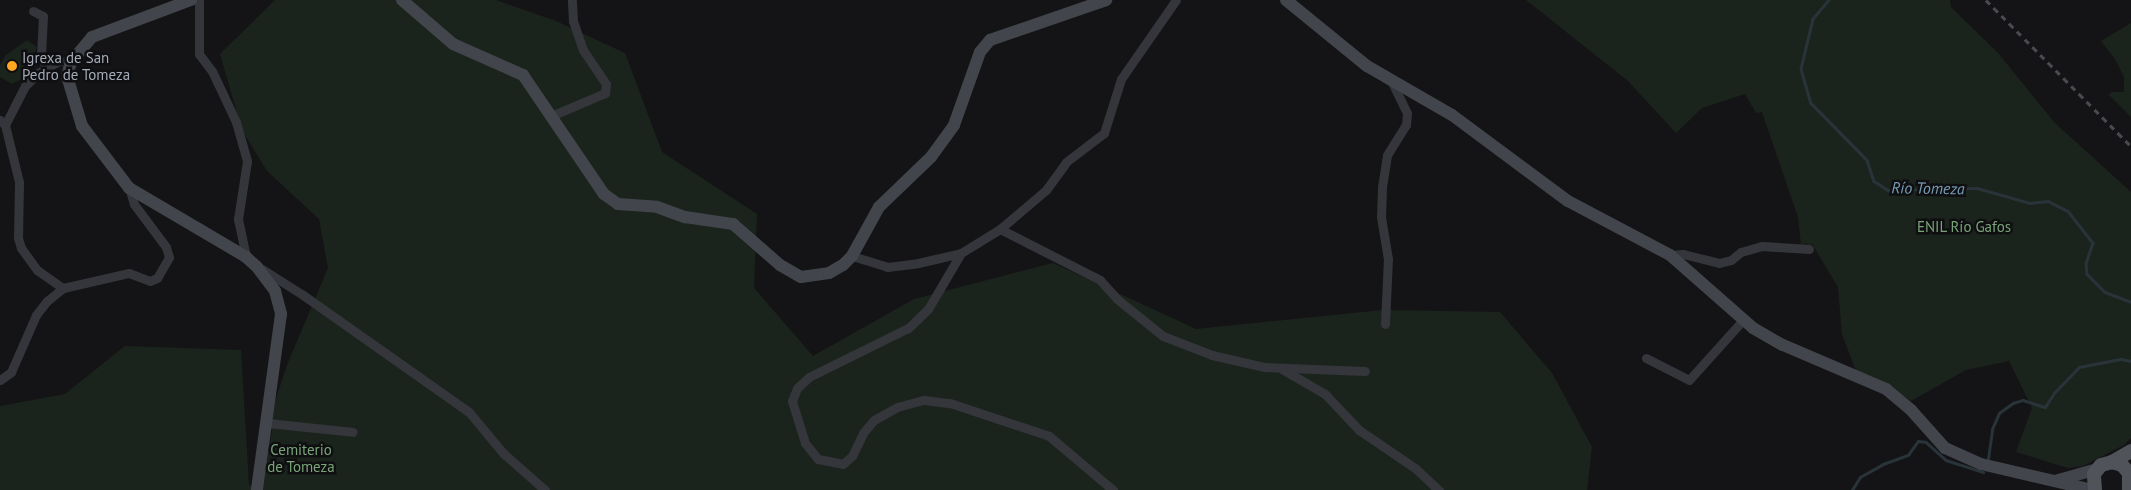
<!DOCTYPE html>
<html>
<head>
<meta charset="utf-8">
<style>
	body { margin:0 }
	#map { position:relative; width:2131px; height:490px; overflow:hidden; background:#141416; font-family:"PT Sans",sans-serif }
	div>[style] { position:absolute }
	.green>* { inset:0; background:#1b241c }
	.stream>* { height:2.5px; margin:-1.25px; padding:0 1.25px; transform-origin:1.25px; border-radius:1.25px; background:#29343a }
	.street>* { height:9px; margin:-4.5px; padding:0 4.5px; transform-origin:4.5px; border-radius:4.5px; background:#34363b }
	.secondary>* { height:12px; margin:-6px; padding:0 6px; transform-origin:6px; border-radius:6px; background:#42454b }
	.primary>* { height:14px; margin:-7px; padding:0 7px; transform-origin:7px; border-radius:7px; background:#50535a }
	.rail>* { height:2.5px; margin-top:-1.25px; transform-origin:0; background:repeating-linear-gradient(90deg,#474a50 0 6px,transparent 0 11px) }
	.dots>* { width:14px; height:14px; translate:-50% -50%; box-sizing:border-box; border:2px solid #0f0f11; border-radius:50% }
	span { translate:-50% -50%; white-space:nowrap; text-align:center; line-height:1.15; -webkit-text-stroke:5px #0f0f11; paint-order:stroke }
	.poi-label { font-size:15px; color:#a4abb7 }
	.left { translate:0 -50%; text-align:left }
	.park-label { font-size:15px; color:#79a479 }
	.water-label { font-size:16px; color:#789cb6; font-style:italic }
</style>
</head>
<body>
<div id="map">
	<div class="green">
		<div style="clip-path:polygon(275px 0,496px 0,556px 21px,625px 53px,662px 152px,757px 214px,754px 288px,813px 356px,914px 299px,1053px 263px,1196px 329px,1382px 310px,1500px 312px,1552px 373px,1592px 447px,1587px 490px,0 490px,0 406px,65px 394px,125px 346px,241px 350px,249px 485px,263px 488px,273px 423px,268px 423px,287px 365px,328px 268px,319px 219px,267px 171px,242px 130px,220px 54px)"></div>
		<div style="clip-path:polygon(1526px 0,1950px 0,1951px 7px,1998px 53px,2055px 123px,2131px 192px,2131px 438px,2124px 445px,2083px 466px,2068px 468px,2016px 452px,2032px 408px,2009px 361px,1966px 370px,1911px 401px,1894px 389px,1856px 371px,1842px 334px,1838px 287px,1812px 244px,1809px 249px,1807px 243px,1801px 245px,1798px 217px,1762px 112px,1756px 113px,1745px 94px,1702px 108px,1676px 133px,1628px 81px)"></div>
		<div style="clip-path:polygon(2131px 23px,2131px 117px,2109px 95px,2111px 92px,2124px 92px,2124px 77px,2115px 59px,2101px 41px)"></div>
		<div style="clip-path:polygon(27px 40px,37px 47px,25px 77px,12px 84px,0 77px,0 65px,6px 55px)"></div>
	</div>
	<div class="stream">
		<div style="left:1829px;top:0;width:25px;rotate:130deg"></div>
		<div style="left:1813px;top:19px;width:51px;rotate:103.5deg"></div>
		<div style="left:1801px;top:69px;width:35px;rotate:74deg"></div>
		<div style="left:1811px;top:103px;width:80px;rotate:45.5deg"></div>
		<div style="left:1867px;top:160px;width:22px;rotate:72deg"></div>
		<div style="left:1874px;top:181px;width:17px;rotate:33deg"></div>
		<div style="left:1888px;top:190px;width:89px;rotate:-1.3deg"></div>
		<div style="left:1977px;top:188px;width:55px;rotate:15.8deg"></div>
		<div style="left:2030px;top:203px;width:18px;rotate:-6deg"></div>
		<div style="left:2048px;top:201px;width:22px;rotate:27deg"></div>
		<div style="left:2068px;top:211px;width:41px;rotate:52deg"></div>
		<div style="left:2093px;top:243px;width:21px;rotate:109deg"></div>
		<div style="left:2086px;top:263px;width:11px;rotate:85deg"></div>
		<div style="left:2087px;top:274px;width:25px;rotate:45deg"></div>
		<div style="left:2105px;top:292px;width:28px;rotate:21deg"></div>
		<div style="left:1988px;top:459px;width:30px;rotate:-82deg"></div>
		<div style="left:1992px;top:429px;width:17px;rotate:-66deg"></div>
		<div style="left:1999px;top:413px;width:17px;rotate:-36deg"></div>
		<div style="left:2013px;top:403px;width:10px;rotate:-17deg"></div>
		<div style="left:2023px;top:400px;width:23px;rotate:18deg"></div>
		<div style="left:2045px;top:407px;width:17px;rotate:-57deg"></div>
		<div style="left:2054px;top:393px;width:36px;rotate:-46deg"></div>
		<div style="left:2079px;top:367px;width:43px;rotate:-10.8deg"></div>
		<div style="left:2121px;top:359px;width:10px;rotate:11deg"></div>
		<div style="left:1852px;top:490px;width:15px;rotate:-58deg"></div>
		<div style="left:1860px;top:477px;width:26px;rotate:-29deg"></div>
		<div style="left:1883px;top:464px;width:27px;rotate:-20deg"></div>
		<div style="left:1908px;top:455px;width:17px;rotate:-54deg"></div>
		<div style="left:1918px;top:441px;width:8px;rotate:7deg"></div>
		<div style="left:1926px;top:442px;width:27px;rotate:42deg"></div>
		<div style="left:1946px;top:460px;width:39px;rotate:18deg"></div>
	</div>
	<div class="street">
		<div style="left:199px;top:0;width:54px;rotate:90deg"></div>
		<div style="left:199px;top:54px;width:21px;rotate:53deg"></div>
		<div style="left:212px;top:71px;width:56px;rotate:64.8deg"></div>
		<div style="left:236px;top:122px;width:41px;rotate:74.2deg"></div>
		<div style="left:247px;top:161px;width:59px;rotate:98.8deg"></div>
		<div style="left:238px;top:219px;width:39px;rotate:78deg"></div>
		<div style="left:33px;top:11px;width:11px;rotate:27deg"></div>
		<div style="left:43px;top:16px;width:40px;rotate:92.9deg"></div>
		<div style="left:41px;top:56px;width:13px;rotate:67deg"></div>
		<div style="left:551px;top:116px;width:59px;rotate:-23.1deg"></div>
		<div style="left:605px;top:93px;width:9px;rotate:-84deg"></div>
		<div style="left:606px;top:84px;width:41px;rotate:-124.1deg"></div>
		<div style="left:583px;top:50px;width:31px;rotate:-109deg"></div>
		<div style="left:573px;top:21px;width:21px;rotate:-93deg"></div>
		<div style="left:0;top:120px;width:7px;rotate:45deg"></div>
		<div style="left:5px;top:125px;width:59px;rotate:76.2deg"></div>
		<div style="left:19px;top:182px;width:56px;rotate:91deg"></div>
		<div style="left:18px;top:238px;width:10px;rotate:73deg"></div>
		<div style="left:21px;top:248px;width:27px;rotate:54deg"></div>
		<div style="left:37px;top:270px;width:32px;rotate:35deg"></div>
		<div style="left:5px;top:125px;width:44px;rotate:-62.9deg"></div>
		<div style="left:25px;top:86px;width:18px;rotate:-45deg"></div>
		<div style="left:38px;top:73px;width:24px;rotate:-30deg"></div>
		<div style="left:59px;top:61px;width:12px;rotate:5deg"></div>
		<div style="left:1000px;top:229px;width:112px;rotate:27deg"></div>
		<div style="left:1100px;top:280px;width:25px;rotate:48deg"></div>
		<div style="left:1117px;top:299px;width:59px;rotate:38.8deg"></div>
		<div style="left:1163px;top:336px;width:53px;rotate:21.2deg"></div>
		<div style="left:1212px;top:355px;width:53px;rotate:13deg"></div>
		<div style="left:1264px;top:367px;width:101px;rotate:2.3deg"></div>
		<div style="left:961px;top:253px;width:65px;rotate:120.5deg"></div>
		<div style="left:928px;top:309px;width:28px;rotate:136deg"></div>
		<div style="left:908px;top:328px;width:110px;rotate:153.7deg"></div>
		<div style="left:809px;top:377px;width:16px;rotate:137deg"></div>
		<div style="left:797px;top:388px;width:14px;rotate:111deg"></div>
		<div style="left:792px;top:401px;width:44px;rotate:72.8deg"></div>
		<div style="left:805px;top:443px;width:21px;rotate:51deg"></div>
		<div style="left:818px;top:459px;width:25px;rotate:11deg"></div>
		<div style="left:843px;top:464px;width:12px;rotate:-42deg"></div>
		<div style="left:852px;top:456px;width:25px;rotate:-64deg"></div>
		<div style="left:863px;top:433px;width:17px;rotate:-50deg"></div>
		<div style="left:874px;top:420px;width:26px;rotate:-29deg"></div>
		<div style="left:897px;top:407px;width:28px;rotate:-15deg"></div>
		<div style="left:924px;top:400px;width:26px;rotate:7deg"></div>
		<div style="left:950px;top:403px;width:104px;rotate:18.4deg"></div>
		<div style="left:1049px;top:436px;width:84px;rotate:40.2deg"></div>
		<div style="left:1670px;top:255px;width:13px;rotate:-4deg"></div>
		<div style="left:1683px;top:254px;width:37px;rotate:14deg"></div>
		<div style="left:1719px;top:263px;width:12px;rotate:-14deg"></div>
		<div style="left:1731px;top:260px;width:13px;rotate:-39deg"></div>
		<div style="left:1741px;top:252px;width:22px;rotate:-16deg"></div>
		<div style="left:1762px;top:246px;width:47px;rotate:3.7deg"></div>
		<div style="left:852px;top:256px;width:37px;rotate:17deg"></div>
		<div style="left:887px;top:267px;width:31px;rotate:-7deg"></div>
		<div style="left:918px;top:263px;width:44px;rotate:-13.1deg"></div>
		<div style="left:961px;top:253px;width:46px;rotate:-31.6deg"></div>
		<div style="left:1000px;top:229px;width:60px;rotate:-40.3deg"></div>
		<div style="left:1046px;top:190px;width:34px;rotate:-54deg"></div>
		<div style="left:1066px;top:162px;width:48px;rotate:-37.3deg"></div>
		<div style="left:1104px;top:133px;width:57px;rotate:-72.5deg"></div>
		<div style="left:1121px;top:79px;width:96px;rotate:-55.2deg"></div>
		<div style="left:262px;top:269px;width:49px;rotate:32.4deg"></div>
		<div style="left:303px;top:295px;width:203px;rotate:35.2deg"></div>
		<div style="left:469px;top:412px;width:53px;rotate:50.3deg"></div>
		<div style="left:503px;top:453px;width:56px;rotate:41.4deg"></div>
		<div style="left:1385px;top:324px;width:65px;rotate:-87.4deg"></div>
		<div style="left:1388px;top:259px;width:43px;rotate:-99.5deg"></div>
		<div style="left:1381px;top:217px;width:30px;rotate:-88deg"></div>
		<div style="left:1382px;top:187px;width:32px;rotate:-81deg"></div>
		<div style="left:1387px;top:155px;width:36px;rotate:-58deg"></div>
		<div style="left:1406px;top:125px;width:12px;rotate:-85deg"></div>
		<div style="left:1407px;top:113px;width:37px;rotate:-116deg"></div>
		<div style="left:1646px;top:358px;width:48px;rotate:27.1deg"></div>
		<div style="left:1689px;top:380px;width:81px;rotate:-48deg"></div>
		<div style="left:1282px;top:369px;width:50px;rotate:30.2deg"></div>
		<div style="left:1325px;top:394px;width:50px;rotate:46.6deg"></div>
		<div style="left:1359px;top:430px;width:68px;rotate:34.2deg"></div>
		<div style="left:1415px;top:468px;width:33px;rotate:43deg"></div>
		<div style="left:0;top:380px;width:14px;rotate:-36deg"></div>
		<div style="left:11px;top:372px;width:62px;rotate:-66.3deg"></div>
		<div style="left:36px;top:315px;width:18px;rotate:-52deg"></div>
		<div style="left:47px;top:301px;width:21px;rotate:-39deg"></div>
		<div style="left:63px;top:288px;width:68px;rotate:-12.8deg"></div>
		<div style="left:129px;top:273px;width:22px;rotate:21deg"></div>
		<div style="left:150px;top:281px;width:8px;rotate:-23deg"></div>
		<div style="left:157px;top:278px;width:24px;rotate:-60deg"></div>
		<div style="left:169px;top:257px;width:10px;rotate:-107deg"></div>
		<div style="left:166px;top:247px;width:54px;rotate:-126.7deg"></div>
		<div style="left:134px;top:204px;width:17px;rotate:-107deg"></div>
		<div style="left:268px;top:423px;width:85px;rotate:6deg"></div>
	</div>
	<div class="secondary">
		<div style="left:191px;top:0;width:106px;rotate:159.5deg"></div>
		<div style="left:92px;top:37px;width:33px;rotate:130deg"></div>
		<div style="left:71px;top:62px;width:15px;rotate:106deg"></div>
		<div style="left:67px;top:76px;width:52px;rotate:73.3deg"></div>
		<div style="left:82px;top:126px;width:78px;rotate:52.8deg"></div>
		<div style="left:129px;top:188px;width:136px;rotate:30.5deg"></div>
		<div style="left:246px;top:257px;width:15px;rotate:42deg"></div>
		<div style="left:257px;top:267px;width:30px;rotate:53deg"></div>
		<div style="left:275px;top:291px;width:24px;rotate:75deg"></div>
		<div style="left:281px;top:314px;width:178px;rotate:97.8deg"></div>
		<div style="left:402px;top:0;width:67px;rotate:40.8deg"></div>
		<div style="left:453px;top:44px;width:77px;rotate:23.9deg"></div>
		<div style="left:523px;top:75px;width:144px;rotate:55.8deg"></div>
		<div style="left:604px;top:194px;width:17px;rotate:36deg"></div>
		<div style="left:618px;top:204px;width:39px;rotate:4deg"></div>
		<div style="left:657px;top:207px;width:30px;rotate:20deg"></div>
		<div style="left:685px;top:217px;width:49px;rotate:8.3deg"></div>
		<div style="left:733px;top:224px;width:62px;rotate:41.1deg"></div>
		<div style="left:780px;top:265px;width:24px;rotate:30deg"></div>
		<div style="left:801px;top:277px;width:28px;rotate:-8deg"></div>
		<div style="left:829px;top:273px;width:16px;rotate:-30deg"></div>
		<div style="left:843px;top:265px;width:13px;rotate:-45deg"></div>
		<div style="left:852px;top:256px;width:56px;rotate:-61.1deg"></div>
		<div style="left:879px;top:207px;width:72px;rotate:-43.9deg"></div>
		<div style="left:931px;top:157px;width:39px;rotate:-54deg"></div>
		<div style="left:954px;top:125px;width:77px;rotate:-70.4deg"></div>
		<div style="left:980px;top:52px;width:16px;rotate:-50deg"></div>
		<div style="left:990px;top:40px;width:123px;rotate:-19deg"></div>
		<div style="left:1286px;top:0;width:104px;rotate:39.2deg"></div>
		<div style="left:1367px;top:66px;width:98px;rotate:30deg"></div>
		<div style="left:1452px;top:115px;width:144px;rotate:36.6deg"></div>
		<div style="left:1568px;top:201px;width:115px;rotate:27.9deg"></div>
		<div style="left:1670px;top:255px;width:111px;rotate:41.3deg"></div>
		<div style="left:1753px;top:328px;width:34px;rotate:30deg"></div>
		<div style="left:1783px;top:345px;width:112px;rotate:23.1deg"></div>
		<div style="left:1886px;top:389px;width:33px;rotate:40deg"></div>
		<div style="left:1911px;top:410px;width:51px;rotate:48.2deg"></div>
		<div style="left:1945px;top:448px;width:39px;rotate:24deg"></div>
		<div style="left:1981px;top:464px;width:115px;rotate:13.1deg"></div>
		<div style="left:2055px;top:481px;width:44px;rotate:-15.9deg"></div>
	</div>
	<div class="primary">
		<div style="left:2112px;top:462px;width:22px;rotate:-30deg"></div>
		<div style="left:2095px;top:490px;width:16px;rotate:-94deg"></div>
		<div style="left:2094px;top:474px;width:11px;rotate:-52deg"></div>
		<div style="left:2101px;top:465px;width:11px;rotate:-15deg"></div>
		<div style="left:2112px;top:462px;width:10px;rotate:17deg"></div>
		<div style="left:2122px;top:465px;width:11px;rotate:49deg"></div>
		<div style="left:2129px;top:473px;width:17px;rotate:90deg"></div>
	</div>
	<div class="rail">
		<div style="left:1986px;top:0;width:206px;rotate:45.2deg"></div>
	</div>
	<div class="dots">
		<div style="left:12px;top:66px;background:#ffa722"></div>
	</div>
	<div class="poi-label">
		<span class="left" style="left:22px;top:66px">Igrexa de San<br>Pedro de Tomeza</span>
	</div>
	<div class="park-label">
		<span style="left:1964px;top:227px">ENIL Río Gafos</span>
		<span style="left:301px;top:458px">Cemiterio<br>de Tomeza</span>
	</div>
	<div class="water-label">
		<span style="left:1928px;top:188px;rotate:1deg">Río Tomeza</span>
	</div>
</div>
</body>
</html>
